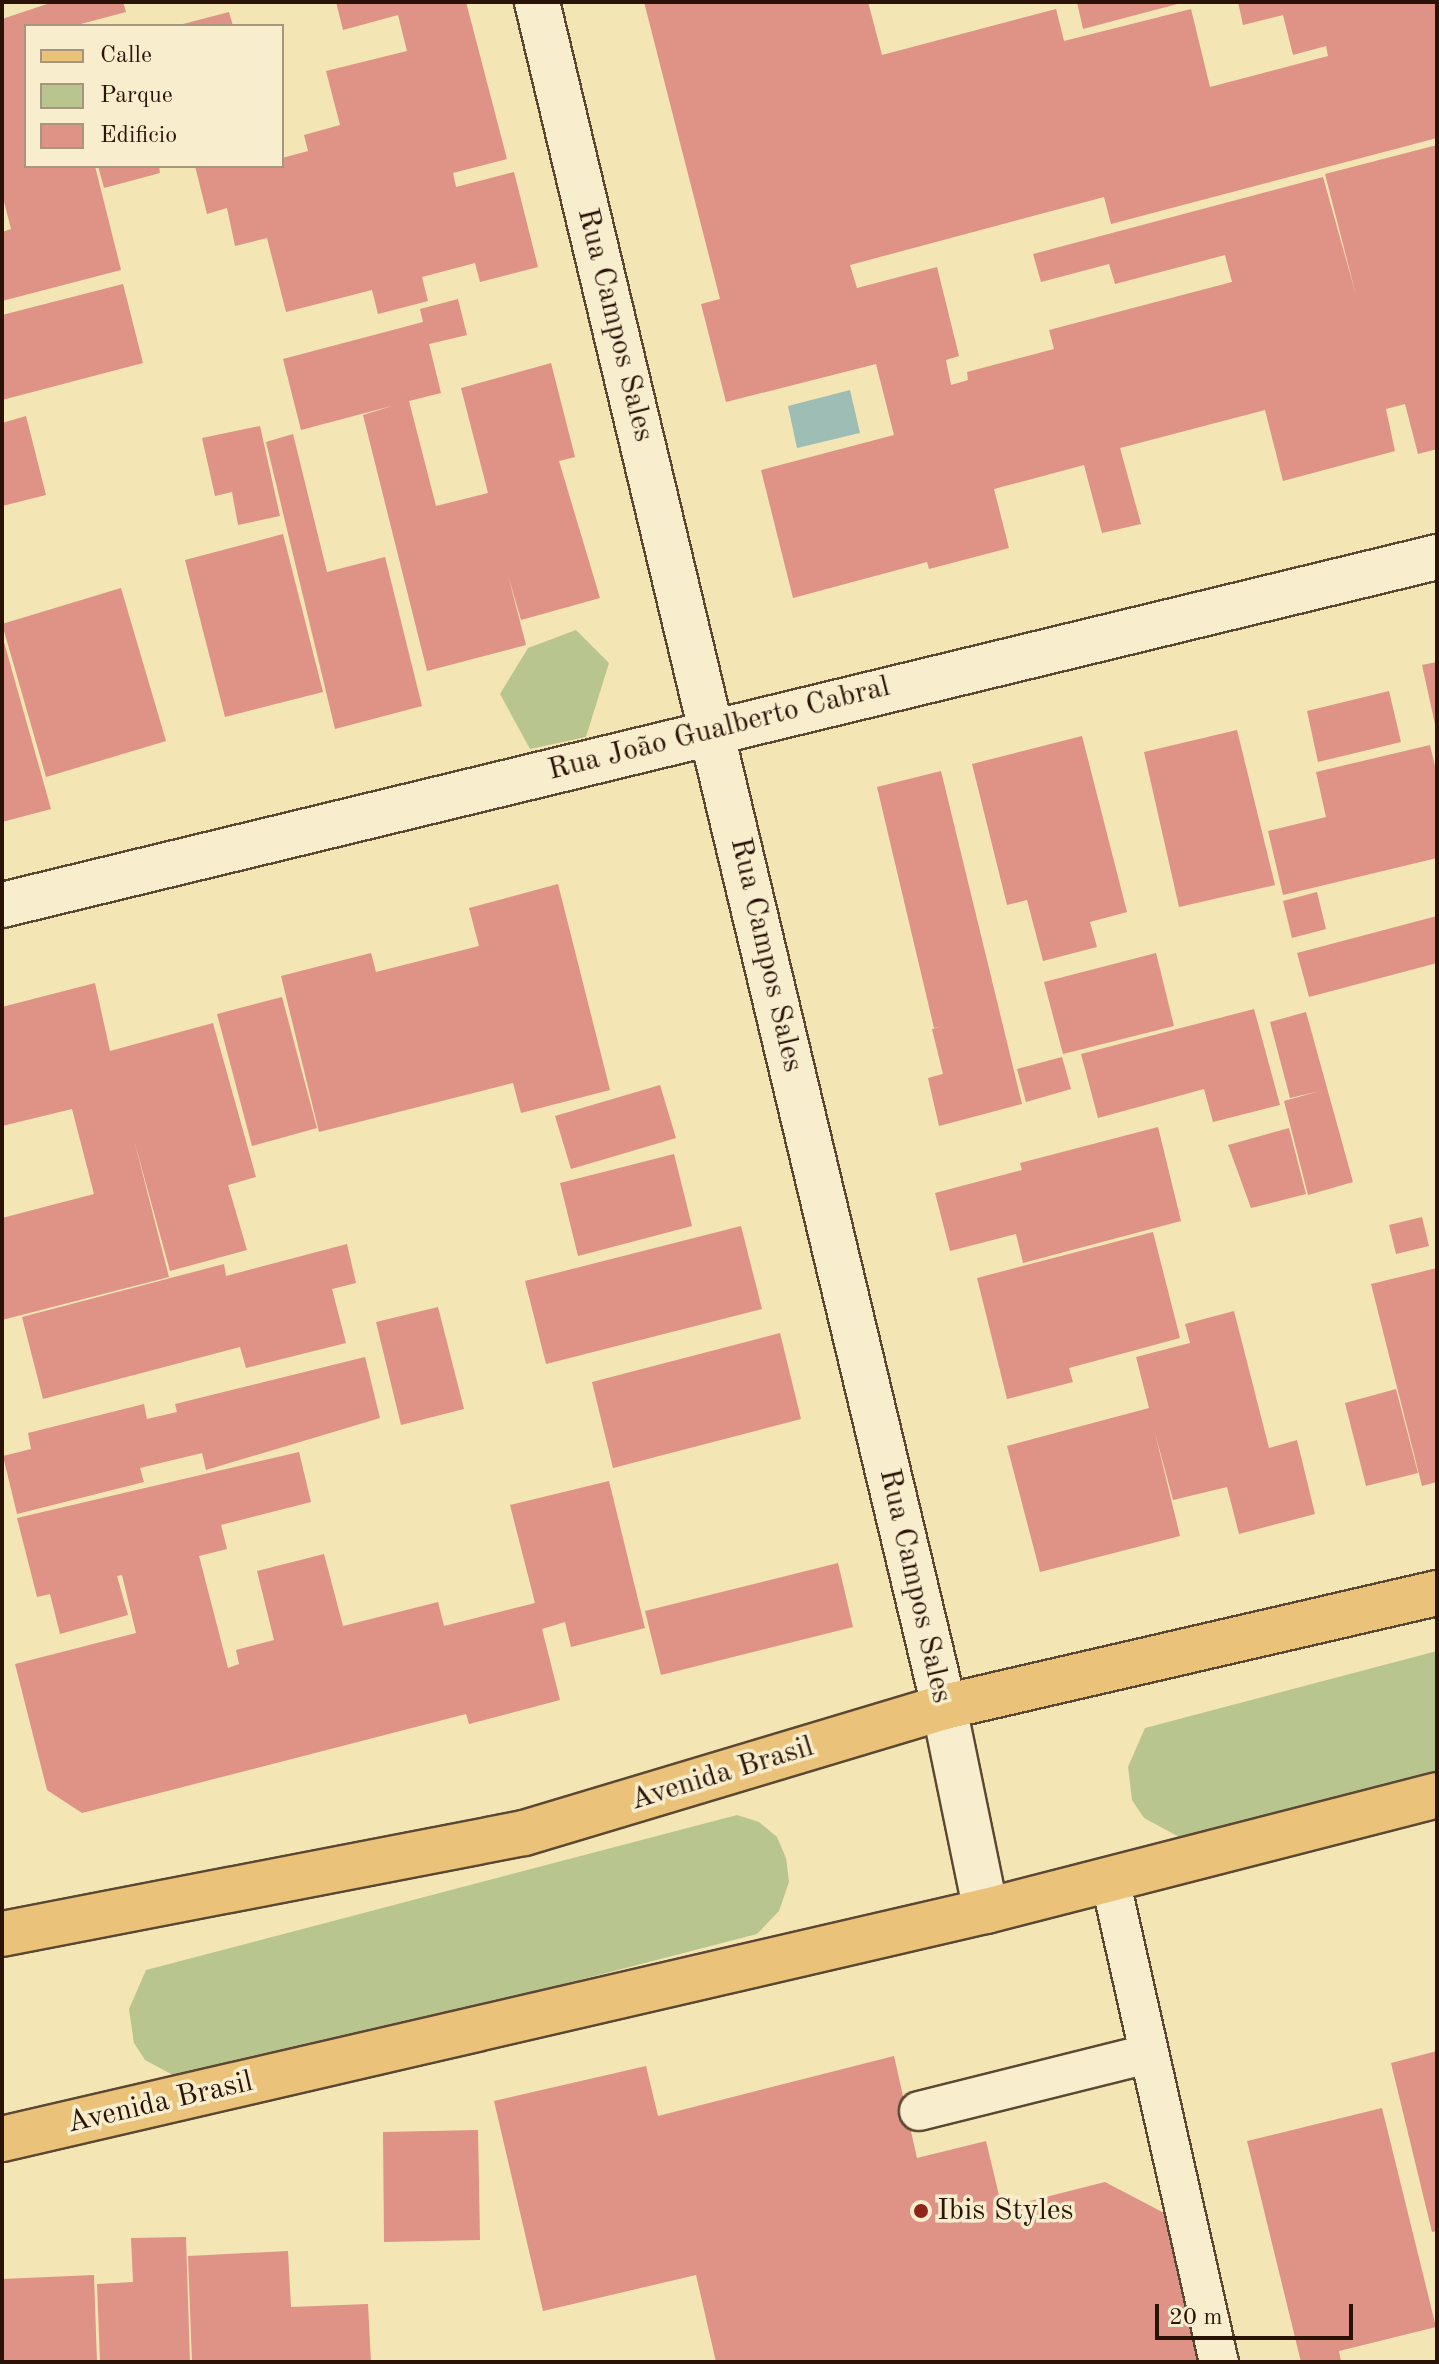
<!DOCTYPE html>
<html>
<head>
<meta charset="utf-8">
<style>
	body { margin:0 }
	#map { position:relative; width:1439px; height:2364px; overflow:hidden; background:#f4e5b4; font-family:"Old Standard TT",serif }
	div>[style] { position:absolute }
	.green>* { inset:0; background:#b9c58f }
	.water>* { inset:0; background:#9ebdb5 }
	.building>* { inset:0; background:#df9286 }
	.roads { filter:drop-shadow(2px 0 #5c4832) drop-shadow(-2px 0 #5c4832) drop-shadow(0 2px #5c4832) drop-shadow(0 -2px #5c4832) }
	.lane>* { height:38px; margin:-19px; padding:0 19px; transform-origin:19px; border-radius:19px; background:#f8eece }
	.street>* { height:44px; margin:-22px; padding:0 22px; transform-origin:22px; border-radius:22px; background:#f8eece }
	.primary>* { height:44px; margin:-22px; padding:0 22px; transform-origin:22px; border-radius:22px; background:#eac27a }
	.dots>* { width:22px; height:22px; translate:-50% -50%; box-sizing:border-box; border:4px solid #f8eece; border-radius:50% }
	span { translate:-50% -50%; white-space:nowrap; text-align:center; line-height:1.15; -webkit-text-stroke:7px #f8eece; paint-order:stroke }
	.street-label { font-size:30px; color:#2a1306 }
	.poi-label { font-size:30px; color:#2a1306 }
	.left { translate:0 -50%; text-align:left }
	.frame { position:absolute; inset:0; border:4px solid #2a1306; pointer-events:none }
	.legend { position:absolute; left:24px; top:24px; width:260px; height:144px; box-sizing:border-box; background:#f8eece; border:2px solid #a6967e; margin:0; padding:10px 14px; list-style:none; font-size:24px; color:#2a1306 }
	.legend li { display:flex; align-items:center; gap:16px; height:40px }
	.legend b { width:40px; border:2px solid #a6967e }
	.scale { position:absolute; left:1155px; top:2304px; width:198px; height:36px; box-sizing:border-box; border:4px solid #2a1306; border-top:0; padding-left:10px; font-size:24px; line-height:28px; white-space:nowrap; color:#2a1306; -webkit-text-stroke:6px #f8eece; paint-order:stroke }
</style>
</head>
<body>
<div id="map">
	<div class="green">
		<div style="clip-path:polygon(576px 630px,609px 663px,586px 737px,530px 749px,500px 694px,528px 648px)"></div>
		<div style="clip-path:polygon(1437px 1651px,1437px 1774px,1185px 1840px,1144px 1818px,1132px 1800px,1128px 1767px,1145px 1728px)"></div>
		<div style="clip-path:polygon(737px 1815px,759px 1822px,777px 1837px,786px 1858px,789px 1882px,779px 1911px,757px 1934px,186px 2082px,145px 2060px,134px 2043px,129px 2009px,146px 1970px)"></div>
	</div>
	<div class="water">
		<div style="clip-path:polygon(850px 390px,860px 433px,797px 448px,788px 406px)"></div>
	</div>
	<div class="building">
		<div style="clip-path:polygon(53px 2px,123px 2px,126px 12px,73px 26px,26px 26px,26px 166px,95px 166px,121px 270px,2px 301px,2px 232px,11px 229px,2px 194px,2px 19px)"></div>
		<div style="clip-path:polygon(336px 2px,466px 2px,507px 159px,453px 173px,456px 187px,514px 172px,538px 267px,480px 282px,475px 263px,422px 277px,428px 301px,378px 314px,372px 290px,286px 312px,267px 238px,235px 246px,227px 208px,207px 214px,195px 166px,282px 166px,282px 158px,308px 151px,304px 135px,340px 125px,326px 71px,407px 51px,398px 15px,343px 30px)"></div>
		<div style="clip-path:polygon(644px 2px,868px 2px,882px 55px,1056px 9px,1064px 41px,1191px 9px,1210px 87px,1328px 56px,1326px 46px,1293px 55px,1283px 15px,1243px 25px,1238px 2px,1437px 2px,1437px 138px,1111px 224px,1104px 197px,850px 265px,857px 288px,937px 267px,959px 356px,946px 360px,951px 385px,968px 380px,967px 372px,1054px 349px,1049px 330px,1232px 282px,1225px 255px,1115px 284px,1109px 264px,1041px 282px,1033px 254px,1323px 177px,1356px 295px,1325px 174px,1437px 145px,1437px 449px,1418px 454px,1405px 404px,1386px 409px,1395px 451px,1283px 481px,1265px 410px,1120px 448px,1141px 524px,1102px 533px,1084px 465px,994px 489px,1009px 548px,929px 569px,927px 562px,793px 598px,761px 470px,894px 435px,876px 364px,726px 402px,701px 304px,720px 299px)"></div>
		<div style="clip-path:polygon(1077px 2px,1181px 2px,1181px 3px,1083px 29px)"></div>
		<div style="clip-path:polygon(229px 12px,233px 26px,180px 26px,179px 25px)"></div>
		<div style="clip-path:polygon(98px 166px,159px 166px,160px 173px,104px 188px)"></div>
		<div style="clip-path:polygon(123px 284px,143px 363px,2px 400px,2px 315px)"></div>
		<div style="clip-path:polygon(458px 299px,467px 335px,429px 344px,441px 393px,409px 401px,436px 506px,488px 493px,461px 388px,551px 363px,575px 457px,559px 461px,600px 598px,521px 620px,508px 575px,526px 645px,427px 671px,363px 415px,395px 405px,301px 430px,283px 359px,423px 322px,420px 309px)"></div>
		<div style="clip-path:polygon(26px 416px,46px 495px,2px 506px,2px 423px)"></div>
		<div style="clip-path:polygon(260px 426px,280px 516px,238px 525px,232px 492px,215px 496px,202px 438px)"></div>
		<div style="clip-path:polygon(293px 434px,327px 572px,385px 557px,422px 706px,335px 729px,266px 442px)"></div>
		<div style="clip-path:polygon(283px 534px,323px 692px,225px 717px,185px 560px)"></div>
		<div style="clip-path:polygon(121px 588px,166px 741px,46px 777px,2px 624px)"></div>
		<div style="clip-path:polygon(2px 635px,51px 809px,2px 822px)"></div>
		<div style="clip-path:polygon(1437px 662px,1437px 728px,1436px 729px,1422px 665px)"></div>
		<div style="clip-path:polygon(1389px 691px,1401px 742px,1318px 762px,1307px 711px)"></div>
		<div style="clip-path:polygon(1237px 730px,1275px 885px,1179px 907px,1144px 752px)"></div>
		<div style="clip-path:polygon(1082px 736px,1127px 912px,1090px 922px,1097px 947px,1043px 961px,1027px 900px,1007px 905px,972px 764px)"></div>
		<div style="clip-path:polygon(1430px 745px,1437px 774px,1437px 858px,1283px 895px,1268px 831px,1326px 817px,1316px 772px)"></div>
		<div style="clip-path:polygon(941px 771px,1022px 1104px,939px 1126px,928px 1078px,943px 1074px,932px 1029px,943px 1026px,934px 1028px,877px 787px)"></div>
		<div style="clip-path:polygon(558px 884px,610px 1090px,521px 1113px,513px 1083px,319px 1132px,281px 976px,371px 953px,376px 972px,479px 946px,469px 908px)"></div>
		<div style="clip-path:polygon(1317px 892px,1326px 929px,1292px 938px,1283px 901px)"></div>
		<div style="clip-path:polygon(1437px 916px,1437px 963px,1309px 997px,1297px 953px)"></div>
		<div style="clip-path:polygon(1156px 953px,1174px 1026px,1063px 1054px,1044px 982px)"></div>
		<div style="clip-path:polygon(95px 983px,110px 1051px,213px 1023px,256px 1177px,228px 1185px,247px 1250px,170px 1271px,134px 1140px,169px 1277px,2px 1320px,2px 1218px,94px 1194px,72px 1109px,2px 1126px,2px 1007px)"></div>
		<div style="clip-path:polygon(282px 997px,317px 1128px,252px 1146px,217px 1014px)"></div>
		<div style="clip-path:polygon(1254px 1009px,1280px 1105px,1213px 1122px,1204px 1089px,1098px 1118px,1081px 1054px)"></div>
		<div style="clip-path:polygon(1306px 1012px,1353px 1182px,1308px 1195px,1284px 1101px,1320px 1091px,1290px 1098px,1270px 1022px)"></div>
		<div style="clip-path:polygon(1062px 1057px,1071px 1089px,1026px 1102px,1017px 1069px)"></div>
		<div style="clip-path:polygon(660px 1085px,676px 1138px,571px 1169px,555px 1116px)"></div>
		<div style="clip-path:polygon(1158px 1127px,1181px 1221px,1023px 1263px,1016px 1234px,950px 1251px,935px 1193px,1022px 1170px,1020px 1163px)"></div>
		<div style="clip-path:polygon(1289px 1128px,1306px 1194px,1251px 1208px,1228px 1145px)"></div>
		<div style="clip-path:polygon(674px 1154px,692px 1226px,578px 1256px,560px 1183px)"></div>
		<div style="clip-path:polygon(1422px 1217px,1429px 1246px,1396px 1254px,1389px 1225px)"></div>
		<div style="clip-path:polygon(741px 1226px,762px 1309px,546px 1364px,525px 1281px)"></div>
		<div style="clip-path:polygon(1153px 1232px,1180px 1338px,1069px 1368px,1073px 1382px,1007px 1399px,977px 1278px)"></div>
		<div style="clip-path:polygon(347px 1244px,356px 1283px,332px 1289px,346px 1343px,246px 1368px,240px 1347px,43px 1399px,22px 1317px,224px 1264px,226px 1276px)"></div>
		<div style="clip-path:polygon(1437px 1268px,1437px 1482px,1422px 1486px,1371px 1284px)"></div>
		<div style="clip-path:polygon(438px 1307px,464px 1409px,401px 1425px,376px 1322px)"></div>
		<div style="clip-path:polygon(1234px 1311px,1269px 1448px,1297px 1440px,1315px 1514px,1239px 1534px,1227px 1487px,1173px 1500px,1154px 1429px,1180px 1536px,1040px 1572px,1007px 1446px,1149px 1408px,1136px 1357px,1190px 1343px,1185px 1324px)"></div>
		<div style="clip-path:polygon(780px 1333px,801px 1419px,613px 1468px,592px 1382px)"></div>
		<div style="clip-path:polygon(365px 1357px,380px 1418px,206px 1470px,202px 1453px,140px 1468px,144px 1482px,17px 1514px,3px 1456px,31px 1449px,28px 1433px,144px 1404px,147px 1419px,177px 1412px,175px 1404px)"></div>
		<div style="clip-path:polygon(1396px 1389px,1418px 1473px,1366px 1486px,1345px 1403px)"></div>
		<div style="clip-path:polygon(299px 1452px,311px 1502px,221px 1525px,227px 1549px,199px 1556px,228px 1668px,239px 1664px,236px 1650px,274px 1640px,257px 1571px,324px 1554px,343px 1626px,438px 1602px,444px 1626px,535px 1603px,510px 1505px,609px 1481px,645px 1628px,571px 1647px,565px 1622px,542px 1629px,560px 1700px,469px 1724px,466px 1714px,82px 1813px,47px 1790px,15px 1664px,136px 1633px,122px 1575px,117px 1576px,128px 1615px,60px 1634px,50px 1594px,37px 1597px,17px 1518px)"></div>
		<div style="clip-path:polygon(838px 1563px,853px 1627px,661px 1675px,645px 1611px)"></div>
		<div style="clip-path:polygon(1437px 2051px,1437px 2231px,1432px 2232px,1391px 2063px)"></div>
		<div style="clip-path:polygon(894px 2056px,917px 2158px,986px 2141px,1002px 2208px,1105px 2182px,1166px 2214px,1214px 2362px,716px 2362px,696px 2275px,543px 2311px,494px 2101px,646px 2066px,658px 2116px)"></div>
		<div style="clip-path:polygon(1382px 2108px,1436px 2327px,1339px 2351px,1341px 2362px,1301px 2362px,1247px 2141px)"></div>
		<div style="clip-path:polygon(478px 2130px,480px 2240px,384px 2242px,383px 2132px)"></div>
		<div style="clip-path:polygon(186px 2237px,190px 2362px,100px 2362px,97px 2284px,133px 2282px,131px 2238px)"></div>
		<div style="clip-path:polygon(288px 2251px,291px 2307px,368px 2304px,371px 2362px,192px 2362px,188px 2256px)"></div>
		<div style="clip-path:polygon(94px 2275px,97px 2362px,2px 2362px,2px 2279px)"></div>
	</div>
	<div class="roads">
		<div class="lane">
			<div style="left:1110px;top:1879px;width:495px;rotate:77.3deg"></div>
			<div style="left:919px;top:2111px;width:235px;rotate:-14deg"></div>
		</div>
		<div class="street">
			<div style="left:537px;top:2px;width:1753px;rotate:76.57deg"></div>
			<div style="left:944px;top:1707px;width:208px;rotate:78.4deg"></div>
			<div style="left:2px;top:905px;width:1477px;rotate:-13.63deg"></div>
		</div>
		<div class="primary">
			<div style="left:2px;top:1934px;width:532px;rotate:-10.95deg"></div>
			<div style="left:524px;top:1833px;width:438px;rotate:-16.7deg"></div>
			<div style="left:944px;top:1707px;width:506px;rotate:-13.02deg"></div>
			<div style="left:2px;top:2139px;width:1010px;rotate:-13.05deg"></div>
			<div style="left:986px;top:1911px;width:466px;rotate:-14.4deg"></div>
		</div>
	</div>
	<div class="dots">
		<div style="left:921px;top:2211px;background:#8f2418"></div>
	</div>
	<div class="street-label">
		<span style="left:615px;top:325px;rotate:76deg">Rua Campos Sales</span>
		<span style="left:719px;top:729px;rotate:-14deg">Rua João Gualberto Cabral</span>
		<span style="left:766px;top:955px;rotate:77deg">Rua Campos Sales</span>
		<span style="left:915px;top:1586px;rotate:77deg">Rua Campos Sales</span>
		<span style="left:722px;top:1774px;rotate:-17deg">Avenida Brasil</span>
		<span style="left:160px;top:2103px;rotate:-13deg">Avenida Brasil</span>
	</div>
	<div class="poi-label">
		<span class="left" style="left:937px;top:2211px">Ibis Styles</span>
	</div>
	<div class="frame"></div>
	<ul class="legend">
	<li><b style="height:10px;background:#eac27a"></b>Calle</li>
	<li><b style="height:22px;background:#b9c58f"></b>Parque</li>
	<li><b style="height:22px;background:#df9286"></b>Edificio</li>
	</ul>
	<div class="scale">20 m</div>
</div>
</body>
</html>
